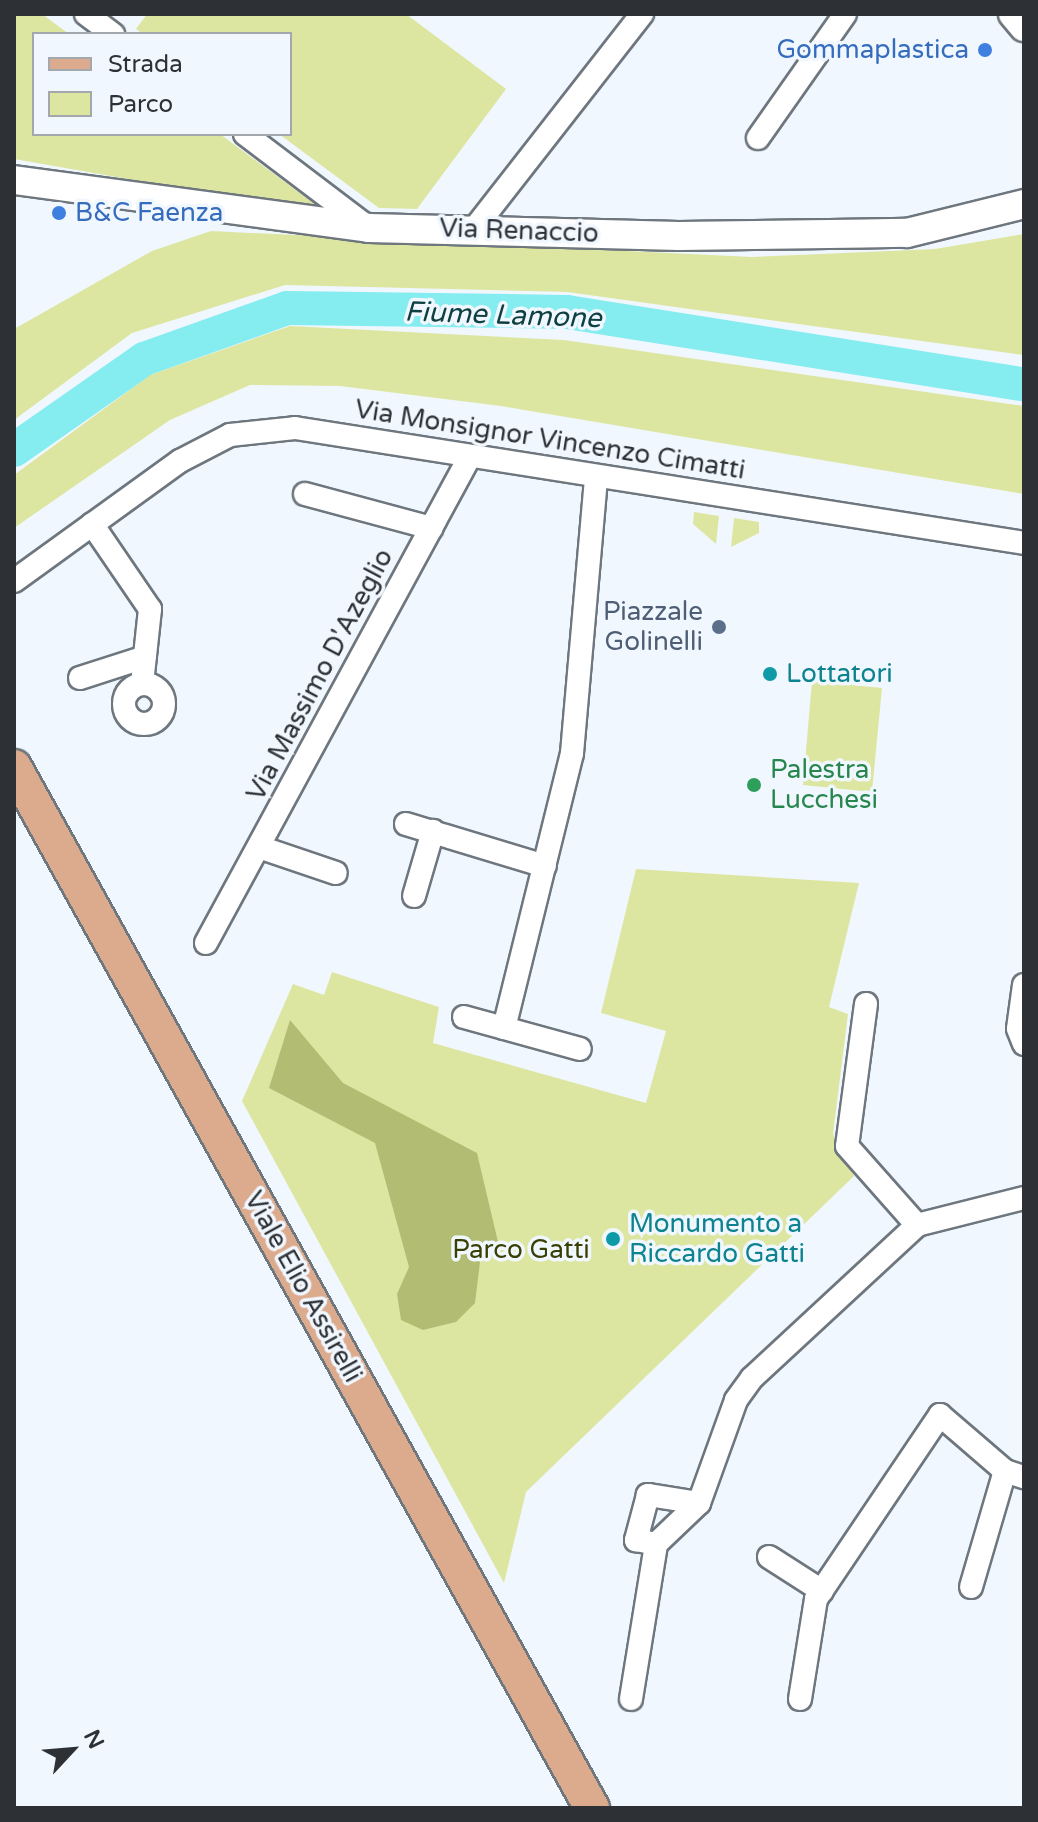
<!DOCTYPE html>
<html>
<head>
<meta charset="utf-8">
<style>
	body { margin:0 }
	#map { position:relative; width:1038px; height:1822px; overflow:hidden; background:#f0f7ff; font-family:"Varela Round",sans-serif }
	div>[style] { position:absolute }
	.green>* { inset:0; background:#dde6a1 }
	.forest>* { inset:0; background:#b3bc73 }
	.river>* { height:34px; margin:-17px; padding:0 17px; transform-origin:17px; border-radius:17px; background:#85ecef }
	.roads { filter:drop-shadow(2px 0 #6e767e) drop-shadow(-2px 0 #6e767e) drop-shadow(0 2px #6e767e) drop-shadow(0 -2px #6e767e) }
	.minor>* { height:22px; margin:-11px; padding:0 11px; transform-origin:11px; border-radius:11px; background:#fff }
	.minor>.ring { margin:-11px; padding:0; box-sizing:content-box; background:none; border:22px solid #fff; border-radius:50% }
	.tertiary>* { height:28px; margin:-14px; padding:0 14px; transform-origin:14px; border-radius:14px; background:#fff }
	.primary>* { height:34px; margin:-17px; padding:0 17px; transform-origin:17px; border-radius:17px; background:#dcaa8d }
	.dots>* { width:22px; height:22px; translate:-50% -50%; box-sizing:border-box; border:4px solid #f0f7ff; border-radius:50% }
	span { translate:-50% -50%; white-space:nowrap; text-align:center; line-height:1.15; -webkit-text-stroke:7px #f0f7ff; paint-order:stroke }
	.shop-label { font-size:26px; color:#366cbe }
	.right { translate:-100% -50%; text-align:right }
	.left { translate:0 -50%; text-align:left }
	.street-label { font-size:26px; color:#2d3135 }
	.service-label { font-size:26px; color:#4e5e75 }
	.culture-label { font-size:26px; color:#0d838f }
	.leisure-label { font-size:26px; color:#27864d }
	.park-label { font-size:26px; color:#3a3f04 }
	.water-label { font-size:28px; color:#0e3f41; font-style:italic }
	.frame { position:absolute; inset:0; border:16px solid #2d3135; pointer-events:none }
	.legend { position:absolute; left:32px; top:32px; width:260px; height:104px; box-sizing:border-box; background:#f0f7ff; border:2px solid #a2a8ae; margin:0; padding:10px 14px; list-style:none; font-size:24px; color:#2d3135 }
	.legend li { display:flex; align-items:center; gap:16px; height:40px }
	.legend b { width:40px; border:2px solid #a2a8ae }
	.north { position:absolute; left:32px; top:1710px; width:80px; height:80px; -webkit-text-stroke:6px #f0f7ff; paint-order:stroke; rotate:64deg; font-size:22px; font-weight:700; line-height:32px; text-align:center; color:#2d3135 }
	.north::after { content:''; display:block; margin:auto; width:28px; height:36px; background:#2d3135; clip-path:polygon(50% 0,100% 100%,50% 72%,0 100%) }
</style>
</head>
<body>
<div id="map">
	<div class="green">
		<div style="clip-path:polygon(14px 14px,42px 14px,69px 34px,34px 34px,34px 134px,220px 134px,316px 205px,305px 210px,14px 159px)"></div>
		<div style="clip-path:polygon(147px 14px,406px 14px,506px 89px,417px 209px,379px 208px,279px 134px,290px 134px,290px 34px,143px 34px,136px 29px)"></div>
		<div style="clip-path:polygon(211px 231px,752px 257px,935px 249px,1024px 234px,1024px 355px,567px 292px,285px 285px,132px 333px,14px 420px,14px 329px,152px 251px)"></div>
		<div style="clip-path:polygon(290px 326px,564px 340px,1024px 406px,1024px 494px,501px 406px,340px 386px,250px 385px,170px 420px,14px 528px,14px 475px,150px 375px)"></div>
		<div style="clip-path:polygon(694px 512px,719px 516px,716px 544px,693px 524px)"></div>
		<div style="clip-path:polygon(734px 518px,759px 522px,759px 533px,731px 547px)"></div>
		<div style="clip-path:polygon(812px 681px,882px 688px,872px 792px,803px 785px)"></div>
		<div style="clip-path:polygon(636px 869px,859px 883px,829px 1007px,848px 1014px,833px 1134px,854px 1176px,526px 1492px,504px 1583px,242px 1101px,293px 984px,324px 995px,332px 972px,439px 1007px,433px 1043px,646px 1103px,666px 1031px,601px 1013px)"></div>
	</div>
	<div class="forest">
		<div style="clip-path:polygon(290px 1020px,343px 1083px,477px 1153px,498px 1242px,481px 1254px,475px 1303px,456px 1322px,423px 1330px,401px 1320px,397px 1294px,409px 1267px,375px 1143px,269px 1088px)"></div>
	</div>
	<div class="river">
		<div style="left:14px;top:450px;width:159px;rotate:-35deg"></div>
		<div style="left:144px;top:359px;width:152px;rotate:-19.6deg"></div>
		<div style="left:287px;top:308px;width:280px;rotate:0.8deg"></div>
		<div style="left:567px;top:312px;width:463px;rotate:9deg"></div>
	</div>
	<div class="roads">
		<div class="minor">
			<div style="left:86px;top:14px;width:34px;rotate:37deg"></div>
			<div style="left:245px;top:134px;width:156px;rotate:37.2deg"></div>
			<div style="left:758px;top:138px;width:151px;rotate:-54.9deg"></div>
			<div style="left:474px;top:229px;width:273px;rotate:-52deg"></div>
			<div style="left:305px;top:494px;width:131px;rotate:15.1deg"></div>
			<div style="left:92px;top:524px;width:103px;rotate:55.7deg"></div>
			<div style="left:150px;top:609px;width:75px;rotate:96.1deg"></div>
			<div style="left:14px;top:581px;width:205px;rotate:-35.9deg"></div>
			<div style="left:180px;top:461px;width:56px;rotate:-27.5deg"></div>
			<div style="left:230px;top:435px;width:65px;rotate:-6.1deg"></div>
			<div style="left:295px;top:428px;width:738px;rotate:8.96deg"></div>
			<div style="left:80px;top:678px;width:68px;rotate:-17.9deg"></div>
			<div class="ring" style="left:124px;top:684px;width:18px;height:18px"></div>
			<div style="left:406px;top:824px;width:145px;rotate:16.8deg"></div>
			<div style="left:259px;top:847px;width:81px;rotate:18.7deg"></div>
			<div style="left:414px;top:896px;width:68px;rotate:-73.7deg"></div>
			<div style="left:206px;top:943px;width:552px;rotate:-61.53deg"></div>
			<div style="left:1024px;top:985px;width:44px;rotate:97.8deg"></div>
			<div style="left:1018px;top:1029px;width:16px;rotate:68deg"></div>
			<div style="left:866px;top:1004px;width:143px;rotate:97.6deg"></div>
			<div style="left:847px;top:1146px;width:106px;rotate:48.5deg"></div>
			<div style="left:464px;top:1017px;width:120px;rotate:15.4deg"></div>
			<div style="left:504px;top:1028px;width:283px;rotate:-76.1deg"></div>
			<div style="left:572px;top:753px;width:277px;rotate:-85deg"></div>
			<div style="left:699px;top:1503px;width:52px;rotate:-171.1deg"></div>
			<div style="left:648px;top:1495px;width:47px;rotate:104.9deg"></div>
			<div style="left:636px;top:1540px;width:20px;rotate:11deg"></div>
			<div style="left:656px;top:1544px;width:59px;rotate:-43.6deg"></div>
			<div style="left:699px;top:1503px;width:109px;rotate:-70.2deg"></div>
			<div style="left:736px;top:1400px;width:27px;rotate:-54deg"></div>
			<div style="left:752px;top:1378px;width:225px;rotate:-42.8deg"></div>
			<div style="left:917px;top:1225px;width:110px;rotate:-14.2deg"></div>
			<div style="left:769px;top:1557px;width:63px;rotate:32.7deg"></div>
			<div style="left:971px;top:1587px;width:121px;rotate:-73.7deg"></div>
			<div style="left:631px;top:1699px;width:157px;rotate:-80.8deg"></div>
			<div style="left:800px;top:1699px;width:101px;rotate:-80.9deg"></div>
			<div style="left:816px;top:1599px;width:222px;rotate:-56deg"></div>
			<div style="left:940px;top:1415px;width:86px;rotate:40.7deg"></div>
			<div style="left:1005px;top:1471px;width:20px;rotate:18deg"></div>
		</div>
		<div class="tertiary">
			<div style="left:1013px;top:14px;width:17px;rotate:50deg"></div>
			<div style="left:14px;top:180px;width:358px;rotate:7.7deg"></div>
			<div style="left:369px;top:228px;width:310px;rotate:1.5deg"></div>
			<div style="left:679px;top:236px;width:228px;rotate:-0.8deg"></div>
			<div style="left:907px;top:233px;width:121px;rotate:-13.9deg"></div>
		</div>
		<div class="primary">
			<div style="left:14px;top:767px;width:1191px;rotate:60.96deg"></div>
		</div>
	</div>
	<div class="dots">
		<div style="left:985px;top:50px;background:#3f7fe0"></div>
		<div style="left:59px;top:213px;background:#3f7fe0"></div>
		<div style="left:719px;top:627px;background:#5c6f8a"></div>
		<div style="left:770px;top:674px;background:#0f9aa8"></div>
		<div style="left:754px;top:785px;background:#2e9e5b"></div>
		<div style="left:613px;top:1239px;background:#0f9aa8"></div>
	</div>
	<div class="shop-label">
		<span class="right" style="left:969px;top:50px">Gommaplastica</span>
		<span class="left" style="left:75px;top:213px">B&amp;C Faenza</span>
	</div>
	<div class="street-label">
		<span style="left:519px;top:231px;rotate:2deg">Via Renaccio</span>
		<span style="left:550px;top:440px;rotate:9deg">Via Monsignor Vincenzo Cimatti</span>
		<span style="left:320px;top:675px;rotate:-62deg">Via Massimo D'Azeglio</span>
		<span style="left:303px;top:1287px;rotate:61deg">Viale Elio Assirelli</span>
	</div>
	<div class="service-label">
		<span class="right" style="left:703px;top:627px">Piazzale<br>Golinelli</span>
	</div>
	<div class="culture-label">
		<span class="left" style="left:786px;top:674px">Lottatori</span>
		<span class="left" style="left:629px;top:1239px">Monumento a<br>Riccardo Gatti</span>
	</div>
	<div class="leisure-label">
		<span class="left" style="left:770px;top:785px">Palestra<br>Lucchesi</span>
	</div>
	<div class="park-label">
		<span style="left:521px;top:1250px">Parco Gatti</span>
	</div>
	<div class="water-label">
		<span style="left:503px;top:315px;rotate:2deg">Fiume Lamone</span>
	</div>
	<div class="frame"></div>
	<ul class="legend">
	<li><b style="height:10px;background:#dcaa8d"></b>Strada</li>
	<li><b style="height:22px;background:#dde6a1"></b>Parco</li>
	</ul>
	<div class="north">N</div>
</div>
</body>
</html>
